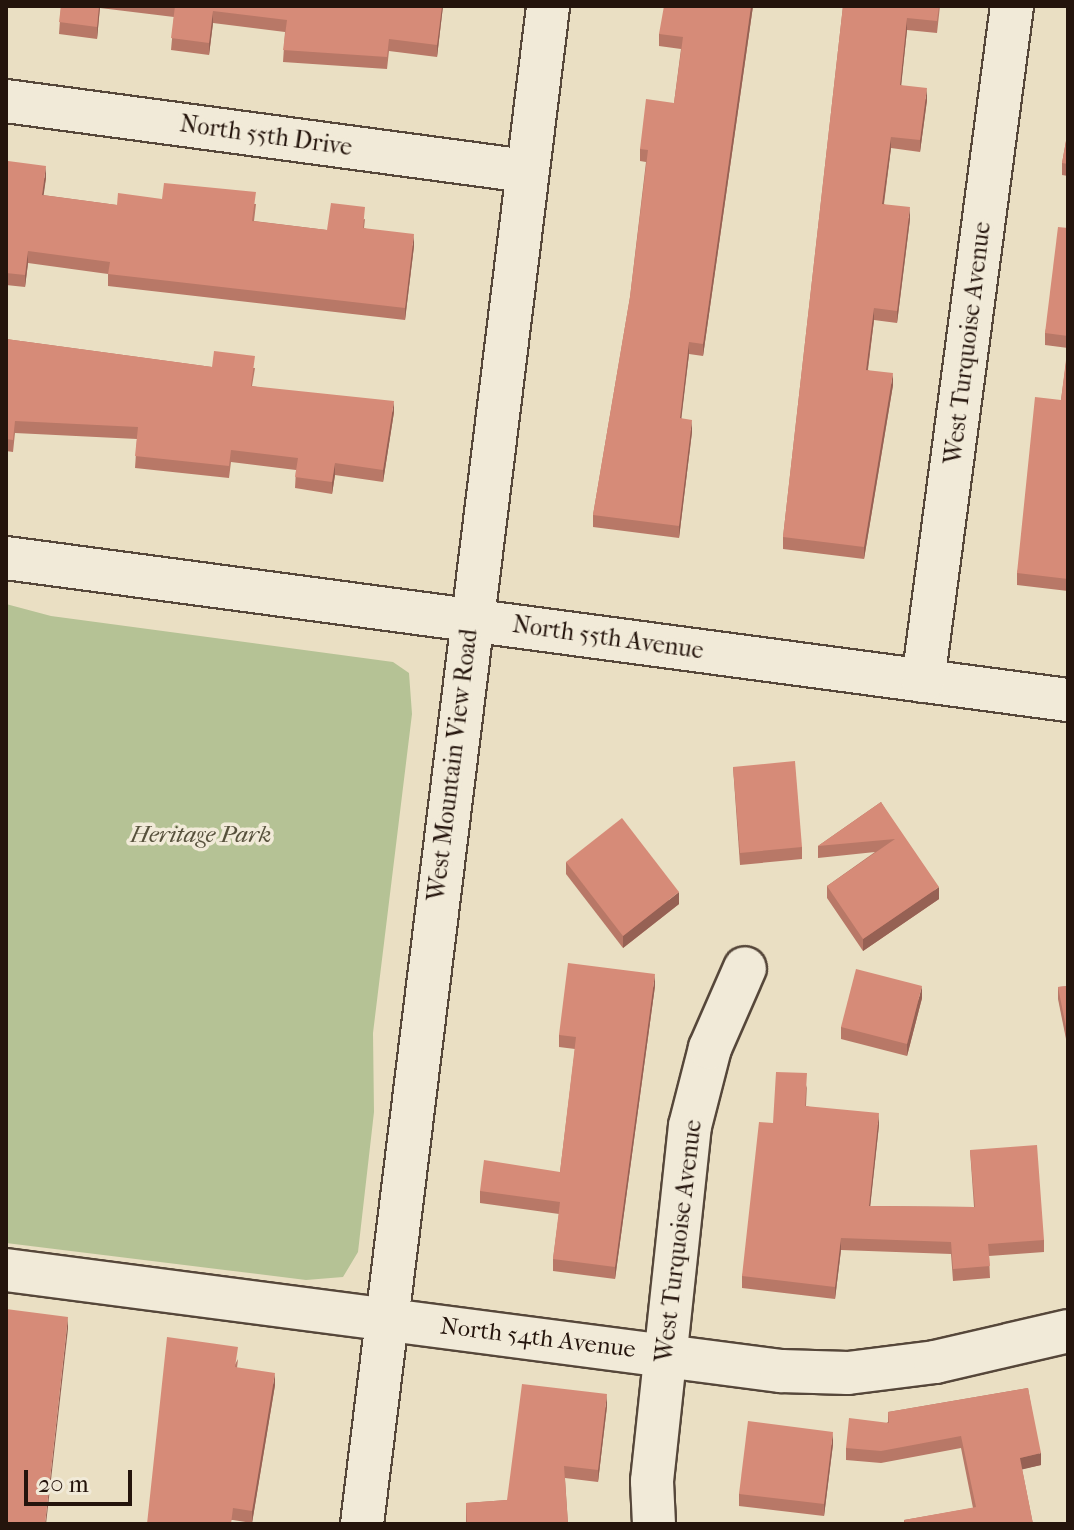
<!DOCTYPE html>
<html>
<head>
<meta charset="utf-8">
<style>
	body { margin:0 }
	#map { position:relative; width:1074px; height:1530px; overflow:hidden; background:#eadfc3; font-family:"IM FELL French Canon",serif }
	div>[style] { position:absolute }
	.green>* { inset:0; background:#b5c295 }
	.roads { filter:drop-shadow(2px 0 #56473a) drop-shadow(-2px 0 #56473a) drop-shadow(0 2px #56473a) drop-shadow(0 -2px #56473a) }
	.minor>* { height:42px; margin:-21px; padding:0 21px; transform-origin:21px; border-radius:21px; background:#f1ead8 }
	.wall>* { inset:0; background:#b87867 }
	.shaded-wall>* { inset:0; background:#966154 }
	.building>* { inset:0; background:#d68b78 }
	span { translate:-50% -50%; white-space:nowrap; text-align:center; line-height:1.15; -webkit-text-stroke:7px #f1ead8; paint-order:stroke }
	.street-label { font-size:24px; color:#24140c }
	.park-label { font-size:24px; color:#57513c; font-style:italic }
	.frame { position:absolute; inset:0; border:8px solid #24140c; pointer-events:none }
	.scale { position:absolute; left:24px; top:1470px; width:108px; height:36px; box-sizing:border-box; border:4px solid #24140c; border-top:0; padding-left:10px; font-size:24px; line-height:28px; white-space:nowrap; color:#24140c; -webkit-text-stroke:6px #f1ead8; paint-order:stroke }
</style>
</head>
<body>
<div id="map">
	<div class="green">
		<div style="clip-path:polygon(6px 604px,51px 616px,393px 662px,409px 673px,412px 714px,373px 1033px,374px 1112px,358px 1252px,343px 1277px,306px 1280px,6px 1243px)"></div>
	</div>
	<div class="roads">
		<div class="minor">
			<div style="left:6px;top:101px;width:525px;rotate:7.67deg"></div>
			<div style="left:6px;top:558px;width:1071px;rotate:7.62deg"></div>
			<div style="left:923px;top:681px;width:681px;rotate:-82.49deg"></div>
			<div style="left:6px;top:1270px;width:782px;rotate:7.43deg"></div>
			<div style="left:781px;top:1371px;width:67px;rotate:1.7deg"></div>
			<div style="left:848px;top:1373px;width:88px;rotate:-7.2deg"></div>
			<div style="left:935px;top:1362px;width:137px;rotate:-13.1deg"></div>
			<div style="left:362px;top:1524px;width:1529px;rotate:-83.01deg"></div>
			<div style="left:654px;top:1524px;width:43px;rotate:-92.7deg"></div>
			<div style="left:652px;top:1481px;width:357px;rotate:-83.9deg"></div>
			<div style="left:690px;top:1126px;width:81px;rotate:-75.6deg"></div>
			<div style="left:710px;top:1048px;width:87px;rotate:-66.4deg"></div>
		</div>
	</div>
	<div class="wall">
		<div style="clip-path:polygon(61px 6px,443px 6px,437px 57px,389px 51px,387px 69px,283px 62px,285px 32px,213px 23px,209px 55px,171px 50px,174px 17px,100px 8px,97px 39px,59px 34px)"></div>
		<div style="clip-path:polygon(753px 6px,703px 356px,689px 354px,681px 418px,692px 432px,679px 538px,593px 527px,593px 515px,630px 297px,646px 162px,640px 161px,640px 149px,674px 103px,681px 49px,659px 46px,659px 34px)"></div>
		<div style="clip-path:polygon(843px 6px,940px 6px,937px 33px,907px 30px,901px 85px,927px 100px,920px 152px,891px 148px,884px 204px,910px 219px,897px 323px,874px 320px,868px 370px,893px 385px,864px 559px,783px 549px,783px 537px)"></div>
		<div style="clip-path:polygon(1068px 130px,1068px 176px,1062px 175px,1062px 163px)"></div>
		<div style="clip-path:polygon(46px 178px,43px 195px,117px 205px,162px 199px,256px 204px,254px 221px,327px 230px,365px 219px,364px 228px,414px 246px,405px 320px,108px 286px,108px 274px,28px 263px,25px 287px,6px 285px,6px 179px)"></div>
		<div style="clip-path:polygon(1068px 228px,1068px 591px,1017px 585px,1017px 573px,1061px 400px,1068px 348px,1045px 345px,1045px 333px)"></div>
		<div style="clip-path:polygon(6px 339px,212px 367px,255px 368px,252px 386px,394px 412px,383px 482px,335px 475px,332px 494px,295px 488px,296px 470px,231px 462px,229px 478px,135px 468px,137px 439px,15px 433px,13px 452px,6px 451px)"></div>
		<div style="clip-path:polygon(733px 767px,802px 847px,802px 859px,740px 865px)"></div>
		<div style="clip-path:polygon(881px 802px,939px 899px,863px 951px,827px 898px,827px 886px,875px 852px,818px 858px,818px 846px)"></div>
		<div style="clip-path:polygon(566px 862px,679px 904px,623px 948px,566px 874px)"></div>
		<div style="clip-path:polygon(655px 986px,615px 1279px,553px 1271px,553px 1259px,559px 1214px,480px 1203px,480px 1191px,560px 1172px,575px 1049px,559px 1047px,559px 1035px)"></div>
		<div style="clip-path:polygon(1068px 986px,1068px 1049px,1058px 999px,1058px 987px)"></div>
		<div style="clip-path:polygon(922px 998px,907px 1056px,841px 1039px,841px 1027px)"></div>
		<div style="clip-path:polygon(807px 1085px,806px 1106px,879px 1125px,870px 1206px,974px 1207px,970px 1150px,1044px 1240px,1044px 1252px,989px 1256px,990px 1278px,953px 1281px,951px 1254px,841px 1250px,835px 1299px,742px 1288px,742px 1276px)"></div>
		<div style="clip-path:polygon(238px 1359px,237px 1368px,275px 1385px,252px 1523px,233px 1520px,147px 1524px)"></div>
		<div style="clip-path:polygon(1028px 1388px,1041px 1465px,1022px 1469px,1033px 1524px,904px 1524px,904px 1520px,973px 1508px,961px 1448px,881px 1463px,846px 1460px,846px 1448px,888px 1422px,888px 1412px)"></div>
		<div style="clip-path:polygon(607px 1406px,598px 1482px,565px 1478px,568px 1524px,466px 1524px,466px 1503px,507px 1500px)"></div>
		<div style="clip-path:polygon(833px 1444px,824px 1516px,739px 1506px,739px 1494px)"></div>
	</div>
	<div class="shaded-wall">
		<div style="clip-path:polygon(99px 6px,100px 6px,97px 39px,97px 27px)"></div>
		<div style="clip-path:polygon(442px 6px,443px 6px,437px 57px,437px 45px)"></div>
		<div style="clip-path:polygon(751px 6px,753px 6px,703px 356px,703px 344px)"></div>
		<div style="clip-path:polygon(213px 11px,213px 23px,209px 55px,209px 43px)"></div>
		<div style="clip-path:polygon(907px 18px,907px 30px,900px 97px,900px 85px)"></div>
		<div style="clip-path:polygon(927px 88px,927px 100px,920px 152px,920px 140px)"></div>
		<div style="clip-path:polygon(891px 137px,891px 148px,882px 216px,882px 204px)"></div>
		<div style="clip-path:polygon(46px 166px,46px 178px,42px 207px,42px 195px)"></div>
		<div style="clip-path:polygon(910px 207px,910px 219px,897px 323px,897px 311px)"></div>
		<div style="clip-path:polygon(414px 234px,414px 246px,405px 320px,405px 308px)"></div>
		<div style="clip-path:polygon(28px 251px,28px 263px,25px 287px,25px 275px)"></div>
		<div style="clip-path:polygon(874px 308px,874px 320px,866px 382px,866px 370px)"></div>
		<div style="clip-path:polygon(689px 342px,689px 354px,680px 430px,680px 418px)"></div>
		<div style="clip-path:polygon(893px 373px,893px 385px,864px 559px,864px 547px)"></div>
		<div style="clip-path:polygon(394px 401px,394px 412px,383px 482px,383px 470px)"></div>
		<div style="clip-path:polygon(692px 420px,692px 432px,679px 538px,679px 526px)"></div>
		<div style="clip-path:polygon(335px 463px,335px 475px,332px 494px,332px 482px)"></div>
		<div style="clip-path:polygon(939px 887px,939px 899px,863px 951px,863px 939px)"></div>
		<div style="clip-path:polygon(679px 892px,679px 904px,623px 948px,623px 936px)"></div>
		<div style="clip-path:polygon(655px 974px,655px 986px,615px 1279px,615px 1267px)"></div>
		<div style="clip-path:polygon(922px 986px,922px 998px,907px 1056px,907px 1044px)"></div>
		<div style="clip-path:polygon(879px 1113px,879px 1125px,869px 1218px,869px 1206px)"></div>
		<div style="clip-path:polygon(841px 1238px,841px 1250px,835px 1299px,835px 1287px)"></div>
		<div style="clip-path:polygon(68px 1317px,68px 1329px,46px 1524px,45px 1524px)"></div>
		<div style="clip-path:polygon(275px 1373px,275px 1385px,252px 1523px,252px 1511px)"></div>
		<div style="clip-path:polygon(607px 1394px,607px 1406px,598px 1482px,598px 1470px)"></div>
		<div style="clip-path:polygon(833px 1432px,833px 1444px,824px 1516px,824px 1504px)"></div>
		<div style="clip-path:polygon(1041px 1453px,1041px 1465px,1020px 1470px,1020px 1458px)"></div>
	</div>
	<div class="building">
		<div style="clip-path:polygon(61px 6px,99px 6px,97px 27px,59px 22px)"></div>
		<div style="clip-path:polygon(175px 6px,442px 6px,437px 45px,389px 39px,387px 57px,283px 50px,287px 20px,213px 11px,209px 43px,171px 38px)"></div>
		<div style="clip-path:polygon(664px 6px,751px 6px,703px 344px,689px 342px,680px 418px,692px 420px,679px 526px,593px 515px,630px 297px,648px 150px,640px 149px,646px 99px,674px 103px,683px 37px,659px 34px)"></div>
		<div style="clip-path:polygon(843px 6px,939px 6px,937px 21px,907px 18px,900px 85px,927px 88px,920px 140px,891px 137px,882px 204px,910px 207px,897px 311px,874px 308px,866px 370px,893px 373px,864px 547px,783px 537px)"></div>
		<div style="clip-path:polygon(1068px 130px,1068px 164px,1062px 163px)"></div>
		<div style="clip-path:polygon(8px 161px,46px 166px,42px 195px,117px 205px,118px 193px,162px 199px,164px 183px,256px 192px,252px 221px,327px 230px,331px 203px,365px 207px,363px 228px,414px 234px,405px 308px,108px 274px,110px 262px,28px 251px,25px 275px,6px 273px,6px 179px)"></div>
		<div style="clip-path:polygon(1058px 227px,1068px 228px,1068px 336px,1045px 333px)"></div>
		<div style="clip-path:polygon(6px 339px,212px 367px,214px 351px,255px 356px,251px 386px,394px 401px,383px 470px,335px 463px,332px 482px,295px 477px,298px 458px,231px 450px,229px 466px,135px 456px,138px 427px,15px 421px,13px 440px,6px 439px)"></div>
		<div style="clip-path:polygon(1068px 344px,1068px 579px,1017px 573px,1035px 397px,1061px 400px)"></div>
		<div style="clip-path:polygon(795px 761px,802px 847px,740px 853px,733px 767px)"></div>
		<div style="clip-path:polygon(881px 802px,939px 887px,863px 939px,827px 886px,895px 839px,818px 846px)"></div>
		<div style="clip-path:polygon(622px 818px,679px 892px,623px 936px,566px 862px)"></div>
		<div style="clip-path:polygon(568px 963px,655px 974px,615px 1267px,553px 1259px,560px 1202px,480px 1191px,484px 1160px,560px 1172px,576px 1037px,559px 1035px)"></div>
		<div style="clip-path:polygon(856px 969px,922px 986px,907px 1044px,841px 1027px)"></div>
		<div style="clip-path:polygon(1068px 986px,1068px 1037px,1058px 987px)"></div>
		<div style="clip-path:polygon(776px 1072px,807px 1073px,805px 1106px,879px 1113px,869px 1206px,975px 1207px,970px 1150px,1037px 1145px,1044px 1240px,988px 1244px,990px 1266px,953px 1269px,951px 1242px,841px 1238px,835px 1287px,742px 1276px,759px 1122px,773px 1123px)"></div>
		<div style="clip-path:polygon(6px 1309px,68px 1317px,45px 1524px,6px 1524px)"></div>
		<div style="clip-path:polygon(167px 1337px,238px 1347px,235px 1367px,275px 1373px,252px 1511px,233px 1508px,231px 1524px,147px 1524px)"></div>
		<div style="clip-path:polygon(522px 1384px,607px 1394px,598px 1470px,564px 1466px,568px 1524px,467px 1524px,466px 1503px,507px 1500px)"></div>
		<div style="clip-path:polygon(1028px 1388px,1041px 1453px,1020px 1458px,1033px 1524px,905px 1524px,904px 1520px,976px 1507px,961px 1436px,881px 1451px,846px 1448px,849px 1418px,889px 1423px,888px 1412px)"></div>
		<div style="clip-path:polygon(748px 1421px,833px 1432px,824px 1504px,739px 1494px)"></div>
	</div>
	<div class="street-label">
		<span style="left:266px;top:136px;rotate:8deg">North 55th Drive</span>
		<span style="left:968px;top:343px;rotate:-83deg">West Turquoise Avenue</span>
		<span style="left:608px;top:638px;rotate:8deg">North 55th Avenue</span>
		<span style="left:453px;top:765px;rotate:-83deg">West Mountain View Road</span>
		<span style="left:679px;top:1241px;rotate:-83deg">West Turquoise Avenue</span>
		<span style="left:538px;top:1338px;rotate:7deg">North 54th Avenue</span>
	</div>
	<div class="park-label">
		<span style="left:201px;top:835px">Heritage Park</span>
	</div>
	<div class="frame"></div>
	<div class="scale">20 m</div>
</div>
</body>
</html>
